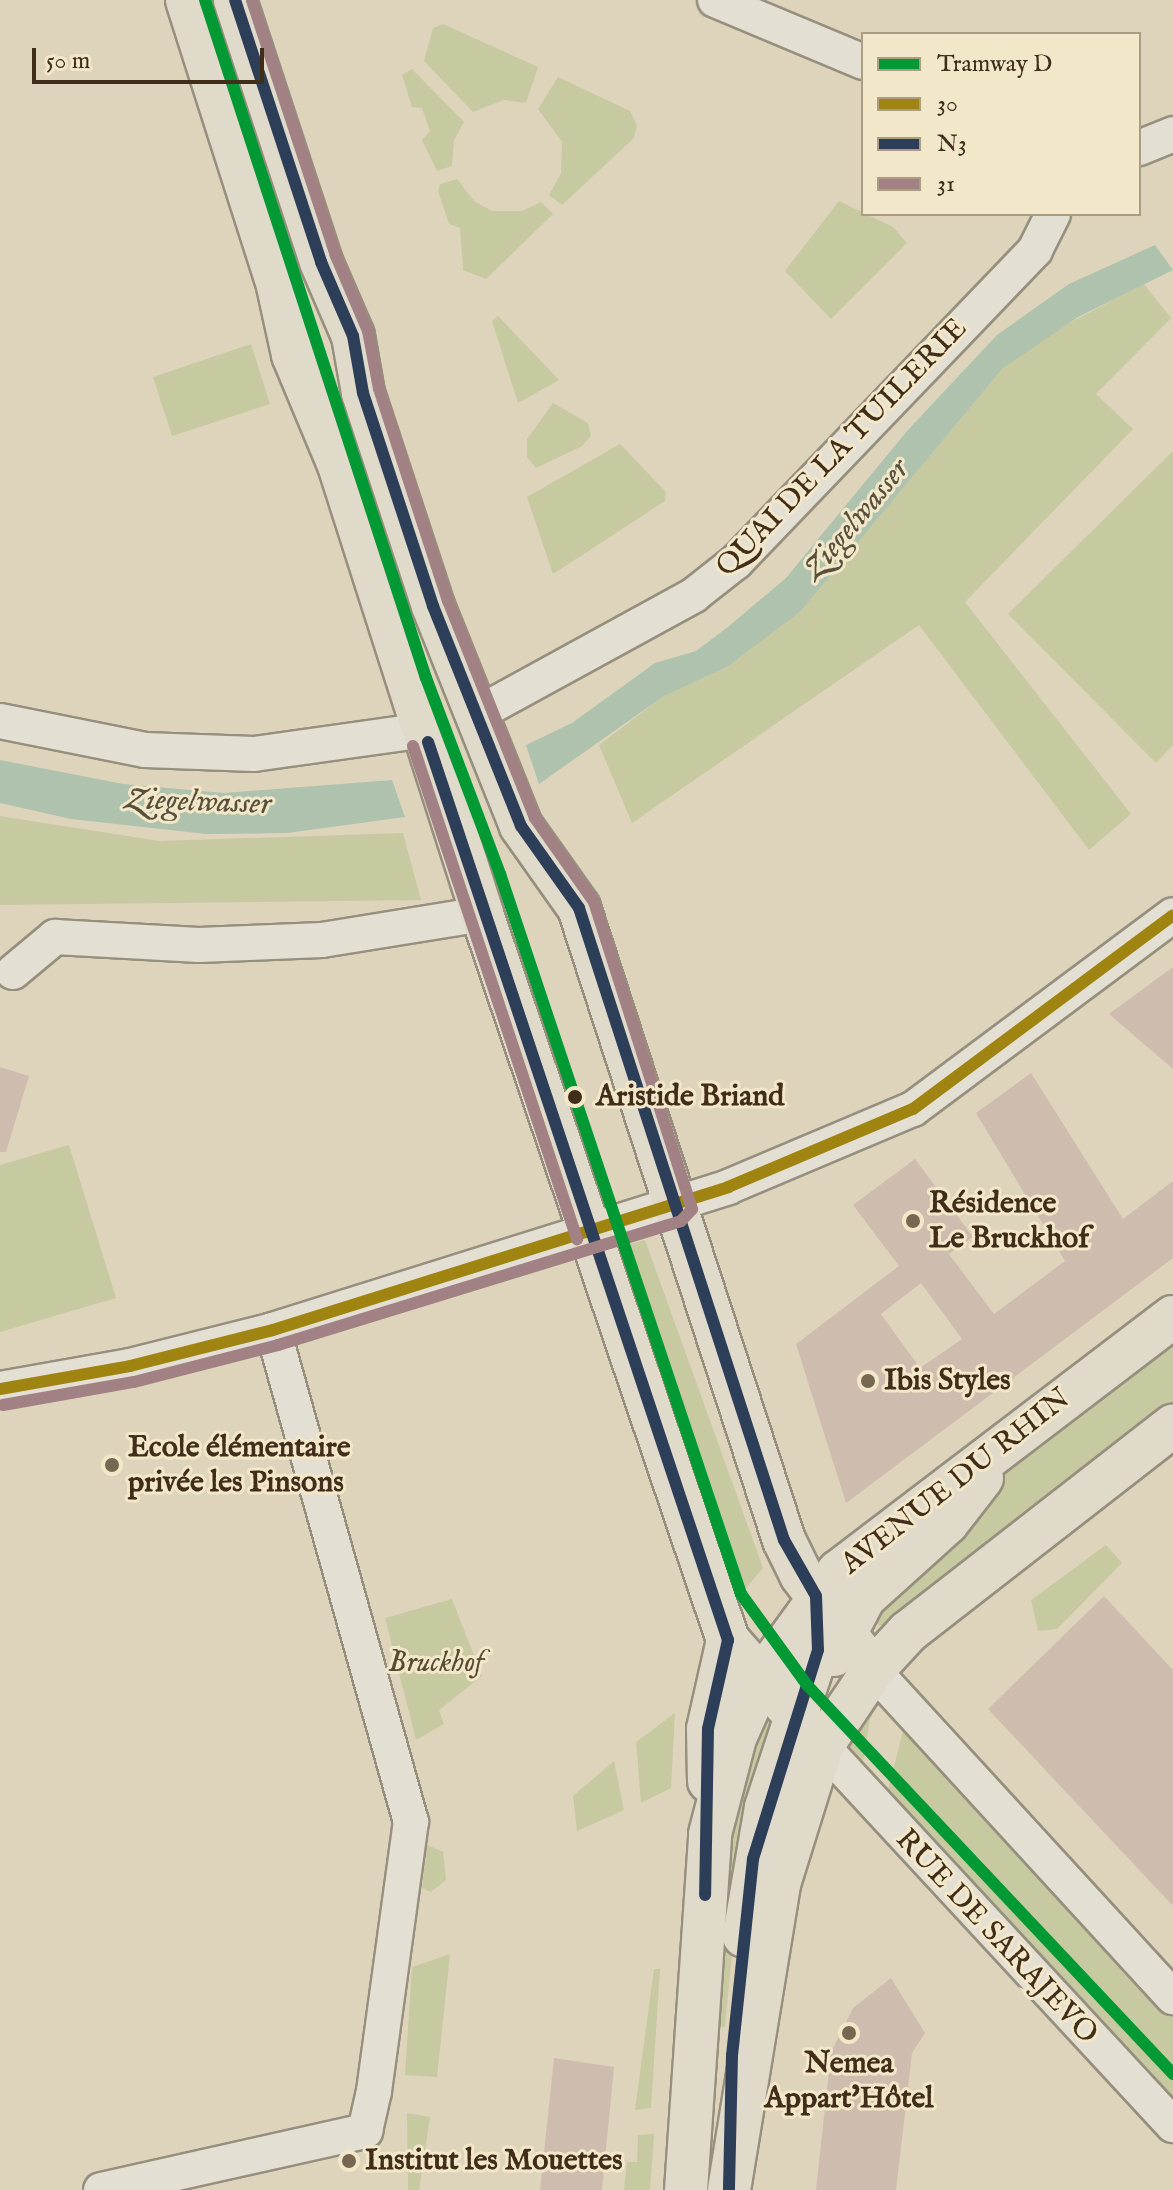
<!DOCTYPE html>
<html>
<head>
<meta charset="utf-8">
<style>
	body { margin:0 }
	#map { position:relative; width:1173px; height:2190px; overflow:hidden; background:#ded4bb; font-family:"IM FELL English",serif }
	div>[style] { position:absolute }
	.green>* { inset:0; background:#c7c9a1 }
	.water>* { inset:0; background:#aec2ad }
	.building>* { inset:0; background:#cebdae }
	.roads { filter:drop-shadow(2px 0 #968f7e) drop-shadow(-2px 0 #968f7e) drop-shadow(0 2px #968f7e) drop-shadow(0 -2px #968f7e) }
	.minor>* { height:34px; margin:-17px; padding:0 17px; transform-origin:17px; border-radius:17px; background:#e4dfd3 }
	.major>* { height:42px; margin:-21px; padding:0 21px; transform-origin:21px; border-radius:21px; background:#e0dacb }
	.bus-1>* { height:12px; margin:-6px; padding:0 6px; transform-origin:6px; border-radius:6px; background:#a08411 }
	.bus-2>* { height:12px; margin:-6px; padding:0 6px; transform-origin:6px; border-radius:6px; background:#2d3e58 }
	.bus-3>* { height:12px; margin:-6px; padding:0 6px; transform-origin:6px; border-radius:6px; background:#a28184 }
	.tram-1>* { height:12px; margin:-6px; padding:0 6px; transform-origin:6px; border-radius:6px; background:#093 }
	.dots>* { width:22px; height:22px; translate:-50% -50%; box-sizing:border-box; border:4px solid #f3e7c9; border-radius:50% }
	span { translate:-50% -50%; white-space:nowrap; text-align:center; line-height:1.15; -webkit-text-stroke:6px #f3e7c9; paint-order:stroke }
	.street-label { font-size:30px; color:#402d1a }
	.stop-label { font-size:30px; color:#402d1a; font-weight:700 }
	.left { translate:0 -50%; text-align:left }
	.poi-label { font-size:30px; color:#402d1a; font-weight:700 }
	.park-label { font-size:30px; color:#574a31; font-style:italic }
	.water-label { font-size:32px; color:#56503d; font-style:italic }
	.legend { position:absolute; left:861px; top:32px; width:280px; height:184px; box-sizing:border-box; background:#f3e7c9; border:2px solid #ab9d83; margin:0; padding:10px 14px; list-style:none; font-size:24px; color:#402d1a }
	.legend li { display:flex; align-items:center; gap:16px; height:40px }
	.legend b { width:40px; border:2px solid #ab9d83 }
	.scale { position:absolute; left:32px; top:48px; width:232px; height:36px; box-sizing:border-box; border:4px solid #402d1a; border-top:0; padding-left:10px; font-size:24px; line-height:28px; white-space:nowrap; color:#402d1a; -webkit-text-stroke:6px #f3e7c9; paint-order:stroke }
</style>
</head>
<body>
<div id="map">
	<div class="green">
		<div style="clip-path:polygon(443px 24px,538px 67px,526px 103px,504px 100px,473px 112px,424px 61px,433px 28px)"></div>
		<div style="clip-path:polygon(412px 69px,464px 122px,454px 140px,452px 166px,437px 171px,422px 140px,430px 131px,422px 108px,412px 107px,402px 75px)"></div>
		<div style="clip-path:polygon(558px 77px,630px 111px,637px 125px,634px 138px,562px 205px,549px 195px,561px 173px,562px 142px,538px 109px)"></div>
		<div style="clip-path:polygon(457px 179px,474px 201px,492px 211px,522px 211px,541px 202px,553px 214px,486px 279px,463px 270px,460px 228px,449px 224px,438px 191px,440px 184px)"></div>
		<div style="clip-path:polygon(839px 201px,893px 227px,907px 243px,831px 319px,785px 271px)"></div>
		<div style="clip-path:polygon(1144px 284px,1171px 318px,1096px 394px,1133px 429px,965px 602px,1131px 814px,1089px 850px,919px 625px,632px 823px,599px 745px,664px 696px,727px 667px,800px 612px,1003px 368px,1052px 332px)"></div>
		<div style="clip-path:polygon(498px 316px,559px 380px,518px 403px,492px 321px)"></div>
		<div style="clip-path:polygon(251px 344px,270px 404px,172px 436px,153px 377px)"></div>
		<div style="clip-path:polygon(553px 403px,588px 423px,591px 436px,582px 446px,536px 468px,527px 457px,527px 439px)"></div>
		<div style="clip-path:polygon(620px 444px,666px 492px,665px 501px,553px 574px,527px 497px)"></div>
		<div style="clip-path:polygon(1173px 451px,1173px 745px,1156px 763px,1008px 614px)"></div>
		<div style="clip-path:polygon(0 816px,159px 841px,403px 833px,421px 900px,0 905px)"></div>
		<div style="clip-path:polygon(69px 1145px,116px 1298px,0 1332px,0 1165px)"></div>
		<div style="clip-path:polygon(645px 1240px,763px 1568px,734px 1602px,598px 1253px)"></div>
		<div style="clip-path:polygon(1173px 1335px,1173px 1409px,896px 1618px,881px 1626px,868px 1620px,1009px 1464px)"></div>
		<div style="clip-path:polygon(1106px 1545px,1122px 1563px,1057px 1629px,1038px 1631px,1031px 1600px)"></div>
		<div style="clip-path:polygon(452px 1599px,482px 1676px,439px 1710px,444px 1724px,416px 1740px,385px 1618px)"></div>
		<div style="clip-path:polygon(878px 1705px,870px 1719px,861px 1774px,847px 1764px,846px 1742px)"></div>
		<div style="clip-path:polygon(675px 1713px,671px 1788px,641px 1803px,636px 1742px)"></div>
		<div style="clip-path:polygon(768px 1716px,780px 1721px,737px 1900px,725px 2027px,717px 2026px,722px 1870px,757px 1721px)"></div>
		<div style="clip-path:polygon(904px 1727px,1173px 2016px,1173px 2098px,885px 1802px)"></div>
		<div style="clip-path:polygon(614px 1761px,624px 1810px,577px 1831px,573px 1796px)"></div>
		<div style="clip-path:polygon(427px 1845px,443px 1852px,446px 1880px,431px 1892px,422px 1888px)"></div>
		<div style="clip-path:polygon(450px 1954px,437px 2077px,405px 2075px,412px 1967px)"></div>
		<div style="clip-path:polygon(654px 1969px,660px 1969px,651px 2108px,635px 2110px)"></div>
		<div style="clip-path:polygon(407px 2113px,430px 2117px,419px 2190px,408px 2190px)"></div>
		<div style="clip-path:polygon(654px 2134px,650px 2190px,624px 2190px,627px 2162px,637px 2162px,638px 2135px)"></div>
	</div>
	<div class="water">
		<div style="clip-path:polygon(1155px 245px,1173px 270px,1078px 317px,1003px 368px,800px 612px,727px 667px,664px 696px,539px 784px,526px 745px,572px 723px,655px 663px,696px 651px,728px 627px,786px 578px,907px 431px,997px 335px,1069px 284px)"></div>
		<div style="clip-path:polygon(0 760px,123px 784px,224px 793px,392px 780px,405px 817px,287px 833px,206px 834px,71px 819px,0 803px)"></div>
	</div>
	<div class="building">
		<div style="clip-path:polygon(1173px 967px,1173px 1069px,1109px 1014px)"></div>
		<div style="clip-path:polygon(0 1067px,29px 1076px,6px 1152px,0 1152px)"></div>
		<div style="clip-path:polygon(evenodd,1031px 1073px,1123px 1219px,1173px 1181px,1173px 1258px,846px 1503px,796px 1344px,899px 1266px,853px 1205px,915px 1159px,973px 1237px,949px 1254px,994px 1314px,1065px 1261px,976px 1113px,1031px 1073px,921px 1283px,962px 1339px,920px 1368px,881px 1314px,921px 1283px)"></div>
		<div style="clip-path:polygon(1104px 1596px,1173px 1670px,1173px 1906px,988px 1709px)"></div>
		<div style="clip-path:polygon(891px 1978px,925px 2033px,912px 2053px,896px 2190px,816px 2190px,831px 2052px,853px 2008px)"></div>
		<div style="clip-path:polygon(554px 2058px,614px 2067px,602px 2190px,540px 2190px)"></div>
	</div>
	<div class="roads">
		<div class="minor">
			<div style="left:715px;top:0;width:160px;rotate:22.7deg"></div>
			<div style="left:1139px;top:148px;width:37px;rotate:-22deg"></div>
			<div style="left:477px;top:714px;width:247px;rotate:-28.7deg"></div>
			<div style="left:694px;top:595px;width:53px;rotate:-38.2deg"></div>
			<div style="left:736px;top:562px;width:432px;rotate:-46.2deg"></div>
			<div style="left:1035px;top:250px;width:40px;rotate:-63.4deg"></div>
			<div style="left:0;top:721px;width:148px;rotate:11.3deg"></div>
			<div style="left:145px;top:750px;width:109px;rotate:2.1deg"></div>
			<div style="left:254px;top:754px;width:172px;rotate:-8deg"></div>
			<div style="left:13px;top:972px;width:55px;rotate:-39.8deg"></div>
			<div style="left:55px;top:937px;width:144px;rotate:3.2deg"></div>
			<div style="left:199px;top:945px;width:123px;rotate:-2.3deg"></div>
			<div style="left:322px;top:940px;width:162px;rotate:-9.2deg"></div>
			<div style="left:0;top:1389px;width:132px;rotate:-10deg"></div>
			<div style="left:130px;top:1366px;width:147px;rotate:-14.1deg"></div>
			<div style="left:273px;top:1330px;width:477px;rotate:-17.4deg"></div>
			<div style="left:728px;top:1187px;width:201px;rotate:-22.9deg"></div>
			<div style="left:913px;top:1109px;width:324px;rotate:-36.7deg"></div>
			<div style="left:873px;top:1670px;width:444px;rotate:47.5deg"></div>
			<div style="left:822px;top:1746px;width:517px;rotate:47.2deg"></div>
			<div style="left:101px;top:2190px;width:271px;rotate:-12.6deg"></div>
			<div style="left:365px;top:2131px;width:41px;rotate:-77.3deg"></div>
			<div style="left:374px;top:2091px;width:272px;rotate:-82.2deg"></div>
			<div style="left:411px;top:1822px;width:511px;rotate:-105.67deg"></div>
		</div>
		<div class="major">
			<div style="left:187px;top:0;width:300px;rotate:72.3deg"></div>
			<div style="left:278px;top:286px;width:71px;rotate:77.7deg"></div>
			<div style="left:293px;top:355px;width:119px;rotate:67.3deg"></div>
			<div style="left:339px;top:465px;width:471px;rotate:72.3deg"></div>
			<div style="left:482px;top:914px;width:767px;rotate:71.28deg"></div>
			<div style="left:728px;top:1640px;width:142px;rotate:48.4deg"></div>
			<div style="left:235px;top:0;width:276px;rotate:71.8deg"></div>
			<div style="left:321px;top:262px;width:81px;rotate:66.6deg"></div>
			<div style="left:353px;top:336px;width:58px;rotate:80deg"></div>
			<div style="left:363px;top:393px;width:224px;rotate:71.8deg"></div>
			<div style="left:433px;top:606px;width:237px;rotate:68.2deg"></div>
			<div style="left:521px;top:826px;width:100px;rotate:54.7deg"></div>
			<div style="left:579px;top:908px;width:664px;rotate:72.03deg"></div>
			<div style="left:784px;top:1540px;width:39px;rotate:64deg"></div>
			<div style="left:801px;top:1575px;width:119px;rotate:52.8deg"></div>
			<div style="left:834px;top:1655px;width:64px;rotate:-62.2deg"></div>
			<div style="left:864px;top:1598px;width:112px;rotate:-42.1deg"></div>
			<div style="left:947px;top:1523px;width:57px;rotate:-52.1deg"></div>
			<div style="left:709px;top:1781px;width:52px;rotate:-91.1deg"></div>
			<div style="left:708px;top:1729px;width:91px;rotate:-77.3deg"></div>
			<div style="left:744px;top:1936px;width:131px;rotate:-80.3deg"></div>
			<div style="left:766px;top:1807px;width:165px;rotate:-71.7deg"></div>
			<div style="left:818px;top:1650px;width:54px;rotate:-92.1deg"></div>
			<div style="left:686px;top:2190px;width:357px;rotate:-86.1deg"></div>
			<div style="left:710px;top:1834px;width:99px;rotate:-75.4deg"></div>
			<div style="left:735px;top:1738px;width:67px;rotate:-66.1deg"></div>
			<div style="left:762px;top:1677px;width:130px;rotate:-54.1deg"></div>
			<div style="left:838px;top:1572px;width:421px;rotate:-37.3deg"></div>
			<div style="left:729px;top:2190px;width:310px;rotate:-80.7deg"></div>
			<div style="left:779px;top:1884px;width:145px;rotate:-72.7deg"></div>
			<div style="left:822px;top:1746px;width:92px;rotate:-56.1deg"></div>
			<div style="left:873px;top:1670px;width:52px;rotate:-47.4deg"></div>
			<div style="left:908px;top:1632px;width:336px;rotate:-37.9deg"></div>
		</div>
	</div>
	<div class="bus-1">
		<div style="left:0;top:1389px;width:132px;rotate:-10deg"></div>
		<div style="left:130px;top:1366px;width:147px;rotate:-14.1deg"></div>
		<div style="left:273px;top:1330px;width:477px;rotate:-17.4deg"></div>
		<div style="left:728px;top:1187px;width:201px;rotate:-22.9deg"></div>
		<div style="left:913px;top:1109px;width:324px;rotate:-36.7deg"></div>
	</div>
	<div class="bus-2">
		<div style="left:235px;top:0;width:276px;rotate:71.8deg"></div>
		<div style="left:321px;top:262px;width:81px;rotate:66.6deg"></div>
		<div style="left:353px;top:336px;width:58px;rotate:80deg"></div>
		<div style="left:363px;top:393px;width:224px;rotate:71.8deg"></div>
		<div style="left:433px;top:606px;width:237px;rotate:68.2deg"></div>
		<div style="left:521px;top:826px;width:100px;rotate:54.7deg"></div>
		<div style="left:579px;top:908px;width:664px;rotate:72.03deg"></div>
		<div style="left:784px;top:1540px;width:64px;rotate:60.3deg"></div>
		<div style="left:816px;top:1596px;width:54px;rotate:87.9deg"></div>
		<div style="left:818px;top:1650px;width:219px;rotate:107.3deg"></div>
		<div style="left:753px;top:1859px;width:197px;rotate:96.1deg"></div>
		<div style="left:732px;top:2055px;width:135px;rotate:91.3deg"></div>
		<div style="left:428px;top:742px;width:947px;rotate:71.53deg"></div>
		<div style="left:728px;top:1640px;width:91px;rotate:102.7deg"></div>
		<div style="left:708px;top:1729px;width:166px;rotate:91deg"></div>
	</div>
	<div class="bus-3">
		<div style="left:413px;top:746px;width:520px;rotate:71.6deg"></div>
		<div style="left:3px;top:1405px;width:133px;rotate:-10deg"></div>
		<div style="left:134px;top:1382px;width:149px;rotate:-14.4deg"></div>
		<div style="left:278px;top:1345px;width:422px;rotate:-17.1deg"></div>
		<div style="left:681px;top:1221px;width:16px;rotate:-47deg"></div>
		<div style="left:692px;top:1209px;width:322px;rotate:-107.7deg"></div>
		<div style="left:594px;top:902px;width:103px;rotate:-125.1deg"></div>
		<div style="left:535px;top:818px;width:234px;rotate:-111.8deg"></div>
		<div style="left:448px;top:601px;width:223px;rotate:-108deg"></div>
		<div style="left:379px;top:389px;width:59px;rotate:-100.7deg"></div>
		<div style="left:368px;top:331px;width:82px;rotate:-113.1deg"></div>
		<div style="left:336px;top:256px;width:269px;rotate:-108.2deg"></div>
	</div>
	<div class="tram-1">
		<div style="left:205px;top:0;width:713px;rotate:71.95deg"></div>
		<div style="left:426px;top:678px;width:210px;rotate:69.3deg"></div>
		<div style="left:500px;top:874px;width:759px;rotate:71.49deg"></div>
		<div style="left:741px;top:1594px;width:112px;rotate:54deg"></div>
		<div style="left:807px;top:1685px;width:534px;rotate:46.74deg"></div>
	</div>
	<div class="dots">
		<div style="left:575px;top:1097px;background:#402d1a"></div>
		<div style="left:913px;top:1221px;background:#776752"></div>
		<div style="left:868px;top:1381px;background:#776752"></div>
		<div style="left:112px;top:1465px;background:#776752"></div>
		<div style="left:849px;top:2033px;background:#776752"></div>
		<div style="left:349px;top:2161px;background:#776752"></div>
	</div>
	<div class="street-label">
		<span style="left:842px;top:448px;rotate:-46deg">QUAI DE LA TUILERIE</span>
		<span style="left:956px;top:1482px;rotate:-38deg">AVENUE DU RHIN</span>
		<span style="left:996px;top:1937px;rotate:47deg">RUE DE SARAJEVO</span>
	</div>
	<div class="stop-label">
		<span class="left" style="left:596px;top:1097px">Aristide Briand</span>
	</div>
	<div class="poi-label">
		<span class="left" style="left:929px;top:1221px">Résidence<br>Le Bruckhof</span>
		<span class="left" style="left:884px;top:1381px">Ibis Styles</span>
		<span class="left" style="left:128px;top:1465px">Ecole élémentaire<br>privée les Pinsons</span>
		<span style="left:849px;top:2081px">Nemea<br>Appart'Hôtel</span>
		<span class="left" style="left:365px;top:2161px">Institut les Mouettes</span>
	</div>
	<div class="park-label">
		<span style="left:436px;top:1663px">Bruckhof</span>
	</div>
	<div class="water-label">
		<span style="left:857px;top:520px;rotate:-50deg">Ziegelwasser</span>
		<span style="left:198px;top:803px;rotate:2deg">Ziegelwasser</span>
	</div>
	<ul class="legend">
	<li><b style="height:10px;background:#093"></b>Tramway D</li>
	<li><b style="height:10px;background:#a08411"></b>30</li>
	<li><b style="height:10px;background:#2d3e58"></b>N3</li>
	<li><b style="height:10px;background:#a28184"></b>31</li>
	</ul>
	<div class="scale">50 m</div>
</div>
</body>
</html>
